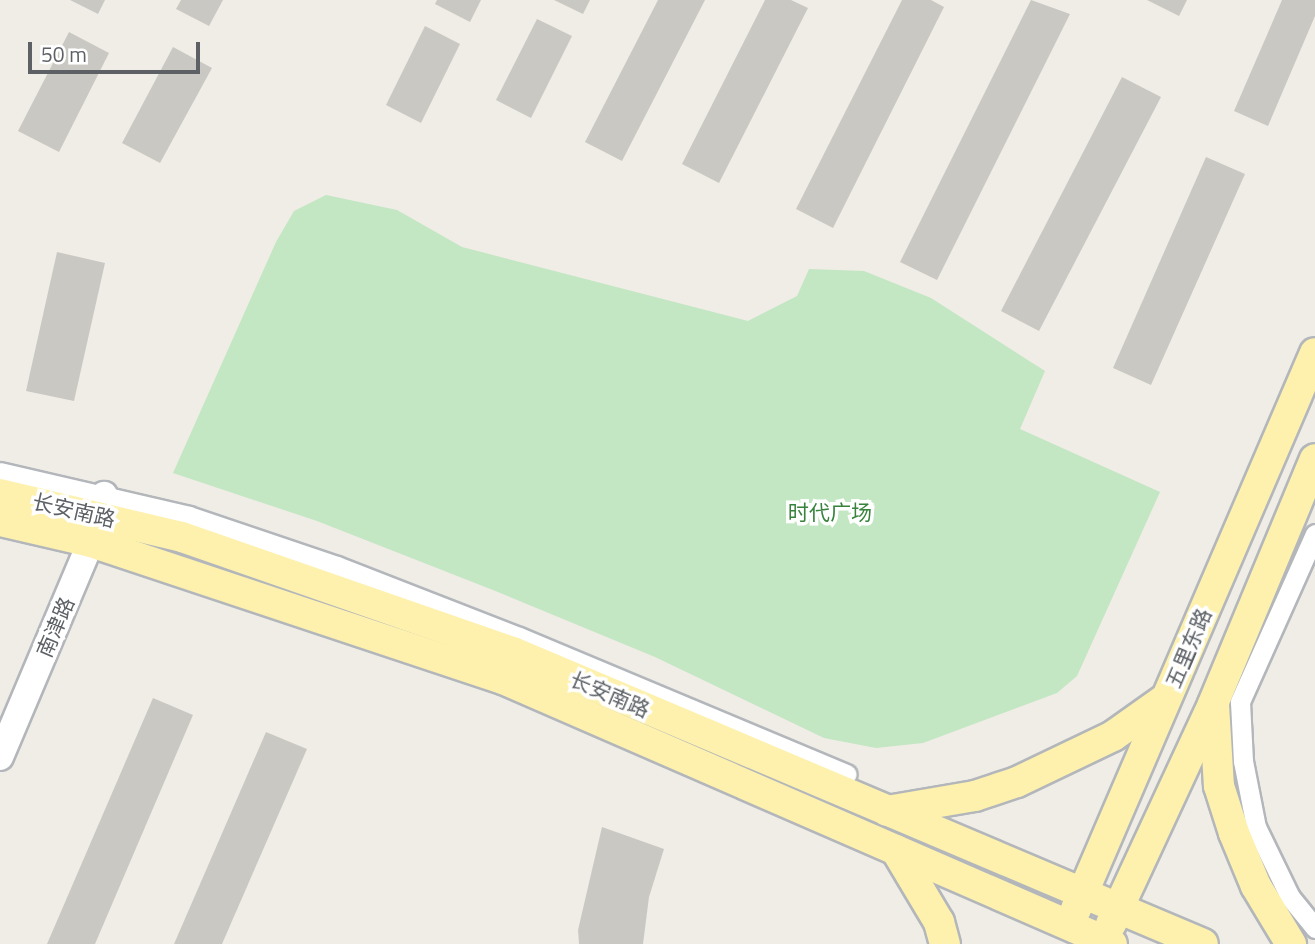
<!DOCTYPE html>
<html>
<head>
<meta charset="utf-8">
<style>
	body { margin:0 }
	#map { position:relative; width:1315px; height:944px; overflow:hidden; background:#efede6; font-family:"Titillium Web","Noto Sans SC",sans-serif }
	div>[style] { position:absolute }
	.green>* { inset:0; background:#c3e6c3 }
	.building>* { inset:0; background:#cac8c3 }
	.roads { filter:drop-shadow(2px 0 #b3b6ba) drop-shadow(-2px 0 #b3b6ba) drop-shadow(0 2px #b3b6ba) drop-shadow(0 -2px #b3b6ba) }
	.street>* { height:19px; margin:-9.5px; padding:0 9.5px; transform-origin:9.5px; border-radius:9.5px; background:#fff }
	.secondary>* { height:26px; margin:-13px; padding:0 13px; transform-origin:13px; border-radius:13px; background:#fff }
	.primary>* { height:30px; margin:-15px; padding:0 15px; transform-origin:15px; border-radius:15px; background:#fdf1ad }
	span { translate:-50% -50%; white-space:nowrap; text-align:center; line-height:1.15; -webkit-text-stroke:7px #fff; paint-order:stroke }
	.street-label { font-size:21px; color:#5d6166 }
	.park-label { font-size:21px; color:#37833c }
	.scale { position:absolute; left:28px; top:42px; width:172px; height:32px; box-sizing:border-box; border:4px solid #5d6166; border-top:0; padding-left:9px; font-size:21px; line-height:24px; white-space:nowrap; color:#5d6166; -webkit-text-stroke:5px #fff; paint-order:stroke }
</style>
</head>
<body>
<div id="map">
	<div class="green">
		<div style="clip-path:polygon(326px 195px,397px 210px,462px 247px,748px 321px,797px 296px,809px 269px,864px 271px,931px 298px,1045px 371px,1020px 429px,1160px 492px,1077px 676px,1057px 693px,923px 743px,876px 748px,824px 738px,655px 657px,498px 592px,317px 521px,173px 473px,276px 242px,294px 211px)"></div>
	</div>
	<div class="building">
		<div style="clip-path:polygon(70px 0,105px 0,98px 14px)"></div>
		<div style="clip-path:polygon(181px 0,223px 0,209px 26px,176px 9px)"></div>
		<div style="clip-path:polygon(437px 0,481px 0,470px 22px,435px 4px)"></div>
		<div style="clip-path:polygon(554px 0,590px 0,583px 14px)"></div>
		<div style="clip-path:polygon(658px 0,705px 0,622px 161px,585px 142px)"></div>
		<div style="clip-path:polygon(765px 0,791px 0,808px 8px,719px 183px,682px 164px)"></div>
		<div style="clip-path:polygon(902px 0,931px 0,944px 7px,833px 228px,796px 209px)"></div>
		<div style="clip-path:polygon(1031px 0,1070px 14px,937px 280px,900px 262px)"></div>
		<div style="clip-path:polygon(1147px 0,1187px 0,1179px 16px)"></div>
		<div style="clip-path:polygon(1282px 0,1315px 0,1315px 16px,1268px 126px,1234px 111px)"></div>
		<div style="clip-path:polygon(537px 19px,572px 36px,531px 118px,496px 100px)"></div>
		<div style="clip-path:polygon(425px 26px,460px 44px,421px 123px,386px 105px)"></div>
		<div style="clip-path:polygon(69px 32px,109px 53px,59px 152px,18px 131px)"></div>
		<div style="clip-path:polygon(173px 47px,212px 68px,160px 163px,122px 143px)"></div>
		<div style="clip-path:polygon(1122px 77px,1161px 97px,1039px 331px,1001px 311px)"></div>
		<div style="clip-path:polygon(1206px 157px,1245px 174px,1151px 385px,1113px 368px)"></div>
		<div style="clip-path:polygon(57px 252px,105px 263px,74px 401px,26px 391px)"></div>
		<div style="clip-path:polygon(153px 698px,193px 715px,95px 944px,47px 944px)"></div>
		<div style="clip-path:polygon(266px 732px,307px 749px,222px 944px,174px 944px)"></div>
		<div style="clip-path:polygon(602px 827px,664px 849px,649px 897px,643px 944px,579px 944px,578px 930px)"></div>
	</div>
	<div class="roads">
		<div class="street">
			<div style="left:0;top:472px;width:194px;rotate:13.1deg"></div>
			<div style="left:189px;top:516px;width:156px;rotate:18.7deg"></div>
			<div style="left:337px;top:566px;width:195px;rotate:21.3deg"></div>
			<div style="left:519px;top:637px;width:355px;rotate:22.7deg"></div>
			<div style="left:1315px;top:534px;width:184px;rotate:114.1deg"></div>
			<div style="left:1240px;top:702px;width:59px;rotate:87.1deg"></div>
			<div style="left:1243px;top:761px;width:67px;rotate:78.9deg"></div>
			<div style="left:1256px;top:827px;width:78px;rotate:64.1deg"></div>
			<div style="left:1290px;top:897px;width:40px;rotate:51deg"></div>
		</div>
		<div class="secondary">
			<div style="left:0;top:757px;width:233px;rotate:-67.1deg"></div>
			<div style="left:91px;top:542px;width:49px;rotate:-74.5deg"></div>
		</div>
		<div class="primary">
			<div style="left:0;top:494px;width:187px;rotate:13.3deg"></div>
			<div style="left:182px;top:537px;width:350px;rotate:19.2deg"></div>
			<div style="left:513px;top:652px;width:749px;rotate:22.94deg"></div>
			<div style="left:0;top:521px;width:93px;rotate:13deg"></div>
			<div style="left:91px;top:542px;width:434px;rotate:18.4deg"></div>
			<div style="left:503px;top:679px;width:664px;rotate:23.52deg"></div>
			<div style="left:1214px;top:705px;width:81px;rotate:86.5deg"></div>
			<div style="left:1219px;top:786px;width:49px;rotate:72.3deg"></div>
			<div style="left:1234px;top:833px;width:57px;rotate:67.5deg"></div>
			<div style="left:1256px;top:886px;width:68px;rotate:58.9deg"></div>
			<div style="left:887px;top:811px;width:89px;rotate:-9.7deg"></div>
			<div style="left:975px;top:796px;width:44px;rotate:-18.4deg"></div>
			<div style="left:1017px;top:782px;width:106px;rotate:-25.6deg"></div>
			<div style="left:1113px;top:736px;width:64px;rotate:-35.4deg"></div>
			<div style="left:896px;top:850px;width:84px;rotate:59.2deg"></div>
			<div style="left:939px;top:922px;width:23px;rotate:75deg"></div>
			<div style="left:1076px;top:909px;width:605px;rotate:-66.74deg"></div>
			<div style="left:1111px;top:924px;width:242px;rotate:-65.1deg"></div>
			<div style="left:1213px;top:704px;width:265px;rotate:-67.4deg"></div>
		</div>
	</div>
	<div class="street-label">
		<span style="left:74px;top:510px;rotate:13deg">长安南路</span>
		<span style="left:55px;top:627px;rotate:-67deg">南津路</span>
		<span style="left:1188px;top:648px;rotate:-67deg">五里东路</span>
		<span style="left:610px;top:694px;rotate:23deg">长安南路</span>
	</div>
	<div class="park-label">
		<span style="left:830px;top:512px">时代广场</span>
	</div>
	<div class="scale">50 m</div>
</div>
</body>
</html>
